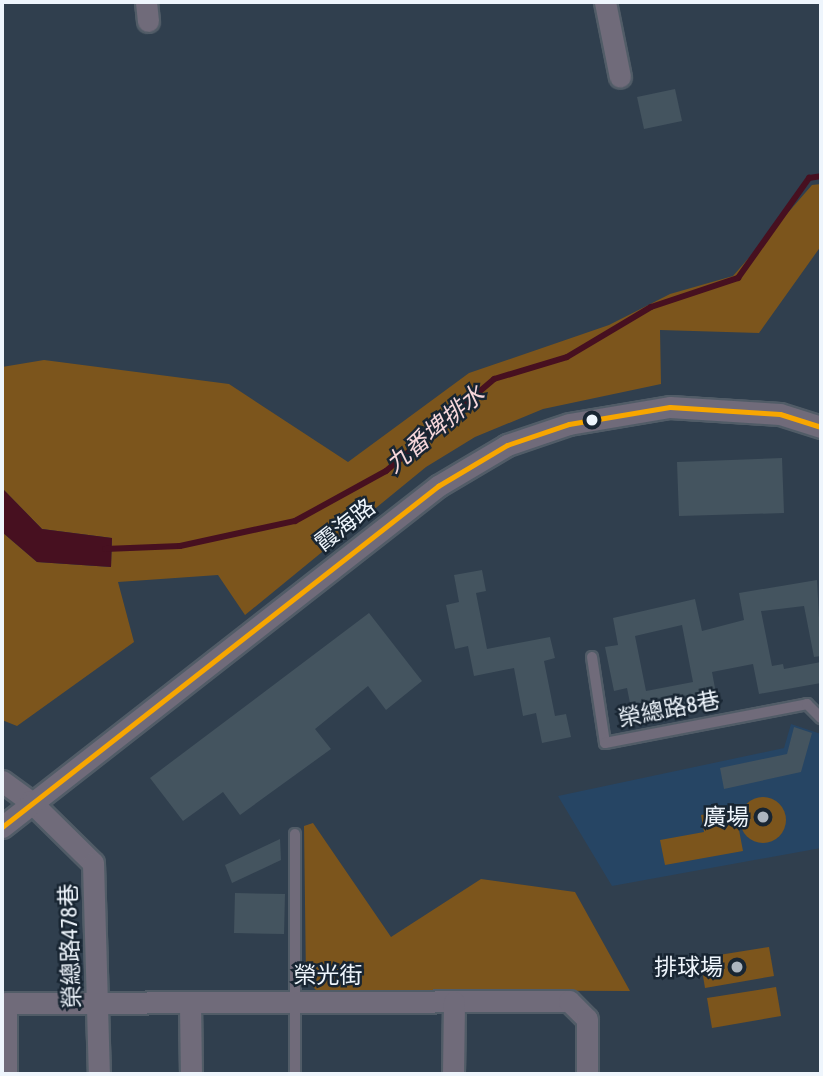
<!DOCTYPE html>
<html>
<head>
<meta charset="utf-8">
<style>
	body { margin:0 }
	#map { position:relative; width:823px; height:1076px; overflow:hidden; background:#303f4e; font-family:"Asap Condensed","Noto Sans TC",sans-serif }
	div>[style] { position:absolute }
	.built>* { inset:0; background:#264564 }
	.green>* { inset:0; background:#7c551c }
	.round { border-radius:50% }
	.water>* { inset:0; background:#471020 }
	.stream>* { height:6px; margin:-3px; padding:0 3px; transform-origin:3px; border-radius:3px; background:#471020 }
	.building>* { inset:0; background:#44545f }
	.roads { filter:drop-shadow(2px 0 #515c67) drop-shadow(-2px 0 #515c67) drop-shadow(0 2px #515c67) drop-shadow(0 -2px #515c67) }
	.lane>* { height:10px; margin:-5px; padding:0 5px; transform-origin:5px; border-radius:5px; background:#706b7a }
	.street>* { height:21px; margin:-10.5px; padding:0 10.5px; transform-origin:10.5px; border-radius:10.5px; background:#706b7a }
	.bus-1>* { height:5px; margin:-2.5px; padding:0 2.5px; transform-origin:2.5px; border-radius:2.5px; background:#f7a600 }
	.dots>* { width:19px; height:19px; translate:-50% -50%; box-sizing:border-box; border:4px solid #182532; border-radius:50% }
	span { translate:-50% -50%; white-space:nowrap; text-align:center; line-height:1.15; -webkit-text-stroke:5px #182532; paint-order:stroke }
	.street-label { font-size:23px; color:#eef5fc }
	.poi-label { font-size:23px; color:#eef5fc }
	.right { translate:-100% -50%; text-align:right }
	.water-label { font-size:24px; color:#f6d6da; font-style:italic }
	.frame { position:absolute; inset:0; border:4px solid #eef5fc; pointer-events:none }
</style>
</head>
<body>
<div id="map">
	<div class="built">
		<div style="clip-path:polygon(791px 724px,821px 734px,821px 848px,612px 886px,558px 796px,784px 748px)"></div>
	</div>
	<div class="green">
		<div style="clip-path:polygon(821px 184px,821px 246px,759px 333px,660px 330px,661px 384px,543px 409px,475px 437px,426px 467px,245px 615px,218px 575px,118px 582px,134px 642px,17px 726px,2px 720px,2px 532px,37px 562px,111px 567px,112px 538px,42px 529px,2px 488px,2px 367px,44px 360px,229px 384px,348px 462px,469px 373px,609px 325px,670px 294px,733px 276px,812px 185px)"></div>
		<div class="round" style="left:740px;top:797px;width:46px;height:46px"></div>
		<div style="clip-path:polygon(735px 809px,743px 851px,665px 865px,660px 840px,704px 832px,701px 815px)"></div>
		<div style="clip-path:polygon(313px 823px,391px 937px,481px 879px,575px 892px,630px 991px,316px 990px,306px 980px,304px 826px)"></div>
		<div style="clip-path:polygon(769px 947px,774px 976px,705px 988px,700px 958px)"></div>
		<div style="clip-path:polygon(776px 987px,781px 1016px,712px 1028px,707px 998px)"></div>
	</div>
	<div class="water">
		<div style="clip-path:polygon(2px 488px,42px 529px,112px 538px,111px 567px,37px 562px,2px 532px)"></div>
	</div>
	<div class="stream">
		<div style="left:105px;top:549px;width:75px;rotate:-2.3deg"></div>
		<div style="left:180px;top:546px;width:118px;rotate:-12.3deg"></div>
		<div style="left:295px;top:521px;width:104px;rotate:-28.8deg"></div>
		<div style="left:386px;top:471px;width:142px;rotate:-40.4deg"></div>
		<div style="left:494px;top:379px;width:76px;rotate:-16.8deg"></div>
		<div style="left:567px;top:357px;width:98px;rotate:-30.8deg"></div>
		<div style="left:651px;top:307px;width:92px;rotate:-18.4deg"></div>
		<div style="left:738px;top:278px;width:123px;rotate:-54.6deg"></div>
		<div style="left:809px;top:178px;width:12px;rotate:-9deg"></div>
	</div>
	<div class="building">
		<div style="clip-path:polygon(675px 89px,682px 121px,644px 129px,637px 97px)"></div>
		<div style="clip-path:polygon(782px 458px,784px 513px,679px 516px,677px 462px)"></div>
		<div style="clip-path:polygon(482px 570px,486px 591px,476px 593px,487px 649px,550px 637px,555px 658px,544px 661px,555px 716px,566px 714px,571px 737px,542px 743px,536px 713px,523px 716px,514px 668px,474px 676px,468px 646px,455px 649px,446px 605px,459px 602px,454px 575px)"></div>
		<div style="clip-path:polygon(evenodd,817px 580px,821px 656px,814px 657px,804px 606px,761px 611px,772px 666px,783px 664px,784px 669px,821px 662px,821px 683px,759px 694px,753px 664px,712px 672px,717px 699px,633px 718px,627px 688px,614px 691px,605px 647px,618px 645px,613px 618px,695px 599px,702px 631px,744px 620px,739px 593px,817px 580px,682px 625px,693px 682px,646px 691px,635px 636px,682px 625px)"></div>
		<div style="clip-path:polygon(369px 613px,422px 681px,386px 710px,368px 686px,315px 729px,331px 749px,240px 815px,223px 792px,183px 821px,150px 778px)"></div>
		<div style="clip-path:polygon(794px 727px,812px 733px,801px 772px,724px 789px,720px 768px,787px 754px)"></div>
		<div style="clip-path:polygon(280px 839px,281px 860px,232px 883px,225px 865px)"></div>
		<div style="clip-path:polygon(235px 893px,285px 894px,284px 934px,234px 933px)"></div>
	</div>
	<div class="roads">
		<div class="lane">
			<div style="left:592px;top:657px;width:87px;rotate:81.4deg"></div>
			<div style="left:605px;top:743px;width:206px;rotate:-10.9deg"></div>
			<div style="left:807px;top:704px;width:20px;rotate:45deg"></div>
			<div style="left:295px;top:1074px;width:240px;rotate:-90deg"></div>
		</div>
		<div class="street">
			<div style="left:146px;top:2px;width:19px;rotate:84deg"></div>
			<div style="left:605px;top:2px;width:76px;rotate:78.7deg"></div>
			<div style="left:2px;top:781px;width:34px;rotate:36deg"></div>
			<div style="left:30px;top:801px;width:88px;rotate:44.5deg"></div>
			<div style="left:93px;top:863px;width:211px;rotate:88.4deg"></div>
			<div style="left:2px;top:827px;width:554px;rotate:-38.03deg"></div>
			<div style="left:438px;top:486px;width:80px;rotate:-30.7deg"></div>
			<div style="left:507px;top:445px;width:65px;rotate:-18.7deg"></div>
			<div style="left:569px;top:424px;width:102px;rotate:-9.6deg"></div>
			<div style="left:670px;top:407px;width:110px;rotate:3.6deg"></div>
			<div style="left:780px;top:414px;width:43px;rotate:17.6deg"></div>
			<div style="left:190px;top:1003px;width:71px;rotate:89.2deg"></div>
			<div style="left:6px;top:1074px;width:71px;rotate:-90deg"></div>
			<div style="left:6px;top:1003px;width:563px;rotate:-0.2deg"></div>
			<div style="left:569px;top:1001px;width:25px;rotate:45deg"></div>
			<div style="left:587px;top:1019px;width:55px;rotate:90deg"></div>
			<div style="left:453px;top:1074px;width:72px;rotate:-89.2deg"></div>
		</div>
	</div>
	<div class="bus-1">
		<div style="left:2px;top:827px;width:554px;rotate:-38.03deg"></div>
		<div style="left:438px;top:486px;width:80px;rotate:-30.7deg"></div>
		<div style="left:507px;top:445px;width:65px;rotate:-18.7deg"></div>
		<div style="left:569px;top:424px;width:102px;rotate:-9.6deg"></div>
		<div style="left:670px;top:407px;width:110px;rotate:3.6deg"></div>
		<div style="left:780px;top:414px;width:43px;rotate:17.6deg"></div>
	</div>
	<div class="dots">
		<div style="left:592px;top:420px;background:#eef5fc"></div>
		<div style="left:763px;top:817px;background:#acb5bf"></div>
		<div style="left:737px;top:967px;background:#acb5bf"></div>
	</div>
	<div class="street-label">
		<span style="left:345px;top:525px;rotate:-38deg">霞海路</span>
		<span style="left:669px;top:709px;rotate:-11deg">榮總路8巷</span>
		<span style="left:70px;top:946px;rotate:-92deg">榮總路478巷</span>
		<span style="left:328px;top:975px">榮光街</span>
	</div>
	<div class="poi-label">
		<span class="right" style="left:749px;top:817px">廣場</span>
		<span class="right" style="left:723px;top:967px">排球場</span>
	</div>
	<div class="water-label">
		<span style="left:435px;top:429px;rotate:-40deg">九番埤排水</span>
	</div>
	<div class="frame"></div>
</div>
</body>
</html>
